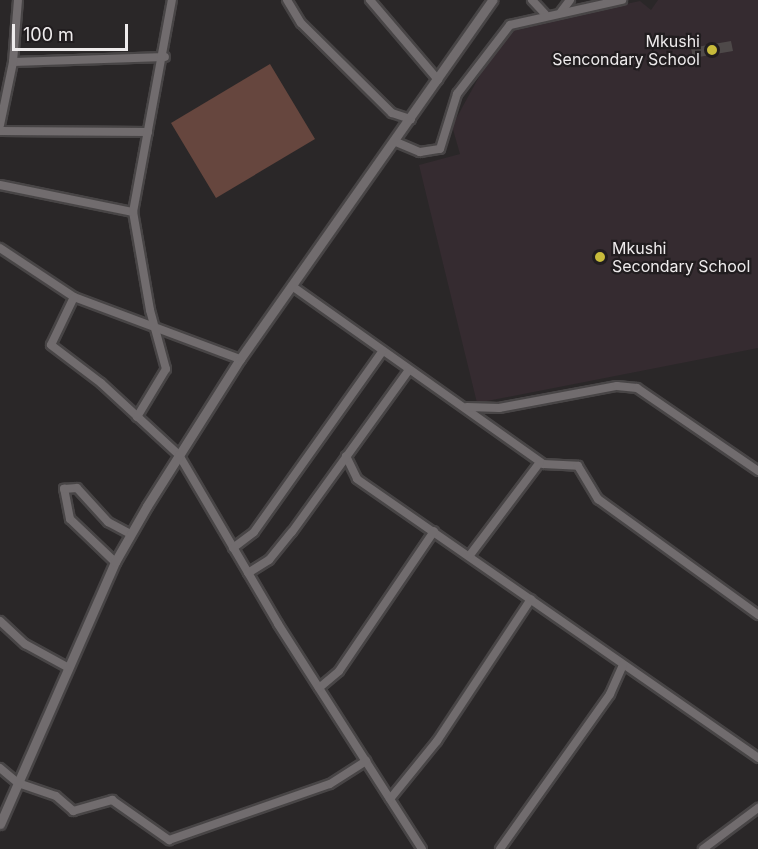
<!DOCTYPE html>
<html>
<head>
<meta charset="utf-8">
<style>
	body { margin:0 }
	#map { position:relative; width:758px; height:849px; overflow:hidden; background:#2a2728; font-family:Inter,sans-serif }
	div>[style] { position:absolute }
	.built>* { inset:0; background:#352b30 }
	.green>* { inset:0; background:#66463e }
	.building>* { inset:0; background:#4e4949 }
	.roads { filter:drop-shadow(2px 0 #484546) drop-shadow(-2px 0 #484546) drop-shadow(0 2px #484546) drop-shadow(0 -2px #484546) }
	.minor>* { height:8px; margin:-4px; padding:0 4px; transform-origin:4px; border-radius:4px; background:#716c6e }
	.tertiary>* { height:9px; margin:-4.5px; padding:0 4.5px; transform-origin:4.5px; border-radius:4.5px; background:#716c6e }
	.dots>* { width:16px; height:16px; translate:-50% -50%; box-sizing:border-box; border:3px solid #211d1f; border-radius:50% }
	span { translate:-50% -50%; white-space:nowrap; text-align:center; line-height:1.15; -webkit-text-stroke:4.5px #211d1f; paint-order:stroke }
	.poi-label { font-size:16px; color:#eeebec }
	.right { translate:-100% -50%; text-align:right }
	.left { translate:0 -50%; text-align:left }
	.scale { position:absolute; left:12px; top:24px; width:116px; height:27px; box-sizing:border-box; border:3px solid #eeebec; border-top:0; padding-left:8px; font-size:18px; line-height:21px; white-space:nowrap; color:#eeebec; -webkit-text-stroke:4px #211d1f; paint-order:stroke }
</style>
</head>
<body>
<div id="map">
	<div class="built">
		<div style="clip-path:polygon(658px 0,758px 0,758px 348px,477px 403px,419px 165px,460px 154px,452px 126px,491px 55px,517px 27px,640px 1px,651px 10px)"></div>
	</div>
	<div class="green">
		<div style="clip-path:polygon(270px 64px,315px 139px,216px 198px,171px 123px)"></div>
	</div>
	<div class="building">
		<div style="clip-path:polygon(731px 41px,733px 51px,693px 58px,691px 48px)"></div>
	</div>
	<div class="roads">
		<div class="minor">
			<div style="left:287px;top:0;width:27px;rotate:59deg"></div>
			<div style="left:301px;top:23px;width:128px;rotate:44.7deg"></div>
			<div style="left:392px;top:113px;width:20px;rotate:18deg"></div>
			<div style="left:370px;top:0;width:105px;rotate:49.6deg"></div>
			<div style="left:532px;top:0;width:19px;rotate:47deg"></div>
			<div style="left:561px;top:12px;width:15px;rotate:-53deg"></div>
			<div style="left:13px;top:62px;width:152px;rotate:-1.9deg"></div>
			<div style="left:0;top:125px;width:64px;rotate:-78.3deg"></div>
			<div style="left:13px;top:62px;width:62px;rotate:-85.4deg"></div>
			<div style="left:0;top:131px;width:148px;rotate:0.4deg"></div>
			<div style="left:396px;top:142px;width:26px;rotate:23deg"></div>
			<div style="left:420px;top:152px;width:20px;rotate:-9deg"></div>
			<div style="left:440px;top:149px;width:58px;rotate:-72.8deg"></div>
			<div style="left:457px;top:94px;width:87px;rotate:-52.5deg"></div>
			<div style="left:510px;top:25px;width:115px;rotate:-12.6deg"></div>
			<div style="left:0;top:185px;width:136px;rotate:11.5deg"></div>
			<div style="left:0;top:248px;width:89px;rotate:33.5deg"></div>
			<div style="left:74px;top:297px;width:177px;rotate:20.5deg"></div>
			<div style="left:292px;top:286px;width:308px;rotate:35.3deg"></div>
			<div style="left:543px;top:464px;width:35px;rotate:3deg"></div>
			<div style="left:578px;top:466px;width:39px;rotate:59deg"></div>
			<div style="left:598px;top:499px;width:198px;rotate:35.9deg"></div>
			<div style="left:74px;top:297px;width:53px;rotate:115.6deg"></div>
			<div style="left:51px;top:345px;width:63px;rotate:37.2deg"></div>
			<div style="left:101px;top:383px;width:106px;rotate:42.7deg"></div>
			<div style="left:179px;top:455px;width:196px;rotate:59.6deg"></div>
			<div style="left:278px;top:624px;width:267px;rotate:57.4deg"></div>
			<div style="left:467px;top:407px;width:32px;rotate:2deg"></div>
			<div style="left:499px;top:408px;width:120px;rotate:-10.6deg"></div>
			<div style="left:617px;top:386px;width:20px;rotate:6deg"></div>
			<div style="left:637px;top:388px;width:147px;rotate:34.4deg"></div>
			<div style="left:137px;top:417px;width:56px;rotate:-58.9deg"></div>
			<div style="left:166px;top:369px;width:61px;rotate:-105.2deg"></div>
			<div style="left:150px;top:310px;width:99px;rotate:-99.8deg"></div>
			<div style="left:133px;top:212px;width:216px;rotate:-79.6deg"></div>
			<div style="left:346px;top:456px;width:25px;rotate:64deg"></div>
			<div style="left:357px;top:479px;width:489px;rotate:34.8deg"></div>
			<div style="left:233px;top:548px;width:26px;rotate:-37deg"></div>
			<div style="left:254px;top:532px;width:221px;rotate:-54.6deg"></div>
			<div style="left:470px;top:555px;width:116px;rotate:-53deg"></div>
			<div style="left:115px;top:562px;width:62px;rotate:-136.3deg"></div>
			<div style="left:70px;top:519px;width:31px;rotate:-101deg"></div>
			<div style="left:64px;top:489px;width:13px;rotate:-4deg"></div>
			<div style="left:77px;top:488px;width:46px;rotate:47.6deg"></div>
			<div style="left:108px;top:522px;width:26px;rotate:28deg"></div>
			<div style="left:248px;top:573px;width:25px;rotate:-32deg"></div>
			<div style="left:269px;top:560px;width:36px;rotate:-51deg"></div>
			<div style="left:292px;top:532px;width:200px;rotate:-54.2deg"></div>
			<div style="left:0;top:621px;width:34px;rotate:43deg"></div>
			<div style="left:25px;top:644px;width:50px;rotate:28.6deg"></div>
			<div style="left:319px;top:688px;width:26px;rotate:-40deg"></div>
			<div style="left:339px;top:671px;width:169px;rotate:-55.8deg"></div>
			<div style="left:0;top:768px;width:23px;rotate:40deg"></div>
			<div style="left:18px;top:783px;width:40px;rotate:18.9deg"></div>
			<div style="left:56px;top:796px;width:23px;rotate:41deg"></div>
			<div style="left:73px;top:811px;width:41px;rotate:-15.8deg"></div>
			<div style="left:112px;top:800px;width:70px;rotate:35.1deg"></div>
			<div style="left:169px;top:840px;width:170px;rotate:-19.2deg"></div>
			<div style="left:330px;top:784px;width:43px;rotate:-32.6deg"></div>
			<div style="left:390px;top:799px;width:75px;rotate:-51deg"></div>
			<div style="left:437px;top:741px;width:170px;rotate:-56.5deg"></div>
			<div style="left:500px;top:849px;width:190px;rotate:-54.6deg"></div>
			<div style="left:610px;top:694px;width:32px;rotate:-66deg"></div>
			<div style="left:703px;top:849px;width:69px;rotate:-36.7deg"></div>
		</div>
		<div class="tertiary">
			<div style="left:0;top:824px;width:286px;rotate:-66.3deg"></div>
			<div style="left:115px;top:562px;width:64px;rotate:-60.3deg"></div>
			<div style="left:147px;top:506px;width:174px;rotate:-57.7deg"></div>
			<div style="left:240px;top:359px;width:439px;rotate:-54.9deg"></div>
		</div>
	</div>
	<div class="dots">
		<div style="left:712px;top:50px;background:#c8bb3b"></div>
		<div style="left:600px;top:257px;background:#c8bb3b"></div>
	</div>
	<div class="poi-label">
		<span class="right" style="left:700px;top:50px">Mkushi<br>Sencondary School</span>
		<span class="left" style="left:612px;top:257px">Mkushi<br>Secondary School</span>
	</div>
	<div class="scale">100 m</div>
</div>
</body>
</html>
